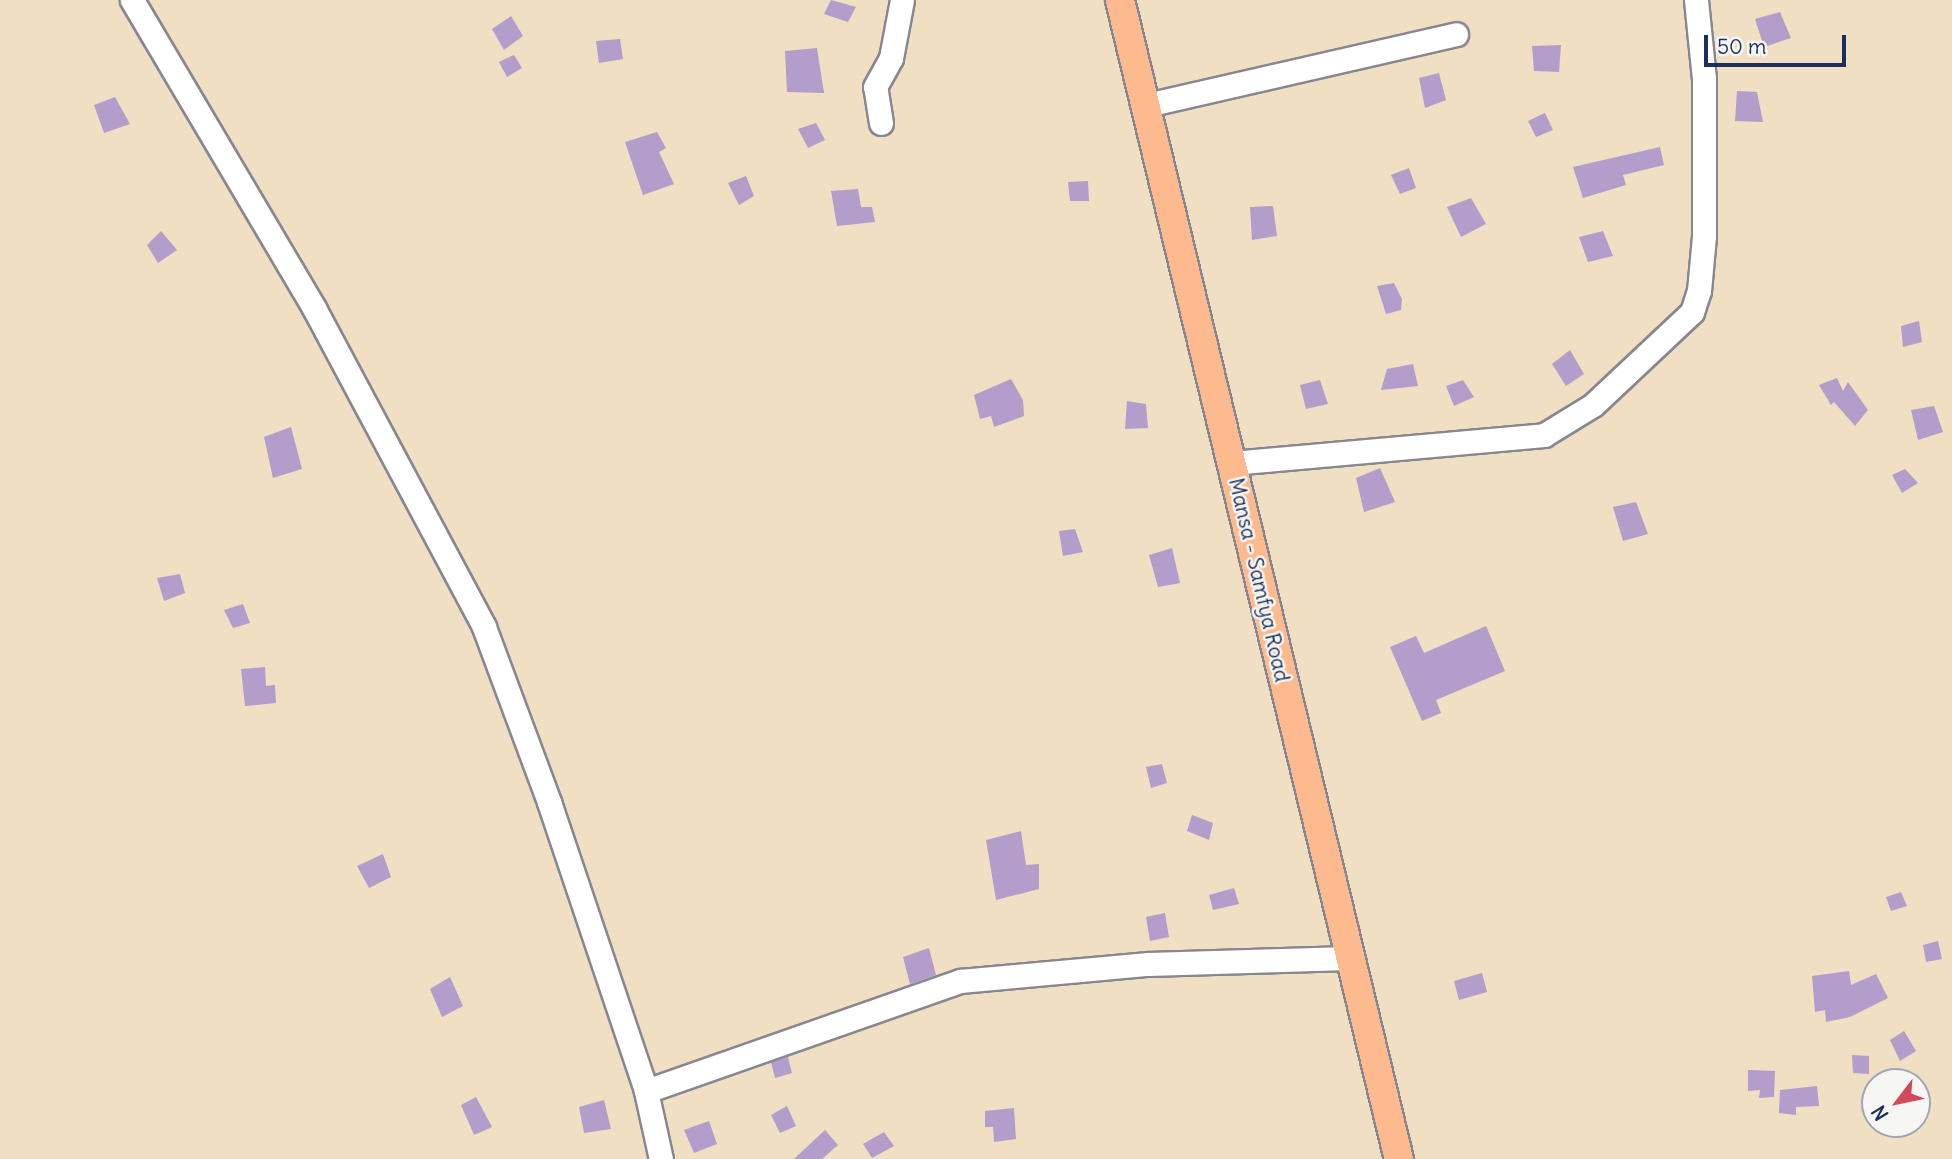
<!DOCTYPE html>
<html>
<head>
<meta charset="utf-8">
<style>
	body { margin:0 }
	#map { position:relative; width:1952px; height:1159px; overflow:hidden; background:#f0dfc2; font-family:Delius,sans-serif }
	div>[style] { position:absolute }
	.building>* { inset:0; background:#b29dcb }
	.roads { filter:drop-shadow(2px 0 #868790) drop-shadow(-2px 0 #868790) drop-shadow(0 2px #868790) drop-shadow(0 -2px #868790) }
	.minor>* { height:23px; margin:-11.5px; padding:0 11.5px; transform-origin:11.5px; border-radius:11.5px; background:#fff }
	.major>* { height:28px; margin:-14px; padding:0 14px; transform-origin:14px; border-radius:14px; background:#fcba8e }
	span { translate:-50% -50%; white-space:nowrap; text-align:center; line-height:1.15; -webkit-text-stroke:5px #f6f6f2; paint-order:stroke }
	.street-label { font-size:21px; color:#1b2f5e }
	.north { position:absolute; left:1861px; top:1068px; width:70px; height:70px; box-sizing:border-box; background:#f6f6f2; border:2px solid #9ea6b7; border-radius:50%; rotate:238deg; font-size:19px; font-weight:700; line-height:28px; text-align:center; color:#1b2f5e }
	.north::after { content:''; display:block; margin:auto; width:24px; height:32px; background:#d1495b; clip-path:polygon(50% 0,100% 100%,50% 72%,0 100%) }
	.scale { position:absolute; left:1704px; top:35px; width:142px; height:32px; box-sizing:border-box; border:4px solid #1b2f5e; border-top:0; padding-left:9px; font-size:21px; line-height:24px; white-space:nowrap; color:#1b2f5e; -webkit-text-stroke:5px #f6f6f2; paint-order:stroke }
</style>
</head>
<body>
<div id="map">
	<div class="building">
		<div style="clip-path:polygon(831px 0,856px 7px,848px 22px,824px 14px)"></div>
		<div style="clip-path:polygon(1780px 12px,1791px 38px,1764px 47px,1755px 19px)"></div>
		<div style="clip-path:polygon(511px 16px,523px 36px,504px 50px,492px 29px)"></div>
		<div style="clip-path:polygon(620px 39px,623px 59px,599px 63px,596px 41px)"></div>
		<div style="clip-path:polygon(1561px 45px,1559px 72px,1534px 71px,1532px 46px)"></div>
		<div style="clip-path:polygon(817px 48px,824px 93px,787px 92px,785px 51px)"></div>
		<div style="clip-path:polygon(514px 55px,522px 68px,507px 77px,499px 62px)"></div>
		<div style="clip-path:polygon(1439px 73px,1446px 100px,1425px 108px,1419px 78px)"></div>
		<div style="clip-path:polygon(1737px 91px,1757px 92px,1763px 122px,1735px 121px)"></div>
		<div style="clip-path:polygon(115px 97px,130px 124px,104px 133px,94px 105px)"></div>
		<div style="clip-path:polygon(1545px 113px,1553px 130px,1536px 137px,1528px 121px)"></div>
		<div style="clip-path:polygon(816px 123px,825px 140px,808px 148px,798px 129px)"></div>
		<div style="clip-path:polygon(657px 132px,666px 148px,659px 152px,674px 184px,643px 195px,625px 142px)"></div>
		<div style="clip-path:polygon(1660px 147px,1664px 165px,1623px 175px,1626px 185px,1583px 198px,1573px 167px)"></div>
		<div style="clip-path:polygon(1409px 168px,1416px 188px,1400px 194px,1391px 175px)"></div>
		<div style="clip-path:polygon(746px 176px,754px 196px,739px 205px,728px 183px)"></div>
		<div style="clip-path:polygon(1088px 181px,1089px 201px,1070px 201px,1068px 182px)"></div>
		<div style="clip-path:polygon(858px 189px,861px 207px,872px 207px,875px 222px,837px 226px,831px 191px)"></div>
		<div style="clip-path:polygon(1471px 198px,1486px 224px,1461px 237px,1447px 207px)"></div>
		<div style="clip-path:polygon(1273px 206px,1277px 236px,1252px 240px,1250px 207px)"></div>
		<div style="clip-path:polygon(161px 231px,177px 250px,158px 263px,147px 245px)"></div>
		<div style="clip-path:polygon(1603px 231px,1613px 256px,1588px 262px,1579px 237px)"></div>
		<div style="clip-path:polygon(1394px 283px,1402px 299px,1401px 310px,1386px 314px,1377px 286px)"></div>
		<div style="clip-path:polygon(1919px 321px,1922px 342px,1903px 347px,1901px 326px)"></div>
		<div style="clip-path:polygon(1570px 350px,1584px 374px,1566px 386px,1552px 364px)"></div>
		<div style="clip-path:polygon(1413px 364px,1418px 386px,1381px 390px,1387px 369px)"></div>
		<div style="clip-path:polygon(1837px 378px,1843px 391px,1848px 382px,1868px 410px,1855px 426px,1834px 402px,1831px 405px,1819px 385px)"></div>
		<div style="clip-path:polygon(1011px 379px,1023px 400px,1024px 416px,994px 427px,991px 416px,980px 419px,974px 395px)"></div>
		<div style="clip-path:polygon(1320px 380px,1328px 404px,1306px 409px,1300px 385px)"></div>
		<div style="clip-path:polygon(1463px 380px,1474px 397px,1454px 406px,1446px 386px)"></div>
		<div style="clip-path:polygon(1127px 401px,1146px 404px,1148px 428px,1125px 429px)"></div>
		<div style="clip-path:polygon(1934px 406px,1943px 432px,1918px 440px,1911px 410px)"></div>
		<div style="clip-path:polygon(291px 427px,302px 469px,273px 478px,264px 437px)"></div>
		<div style="clip-path:polygon(1380px 468px,1395px 502px,1364px 512px,1356px 478px)"></div>
		<div style="clip-path:polygon(1905px 469px,1918px 483px,1902px 493px,1892px 475px)"></div>
		<div style="clip-path:polygon(1636px 502px,1648px 534px,1623px 541px,1613px 507px)"></div>
		<div style="clip-path:polygon(1075px 529px,1083px 552px,1063px 556px,1059px 531px)"></div>
		<div style="clip-path:polygon(1172px 548px,1180px 583px,1158px 587px,1149px 555px)"></div>
		<div style="clip-path:polygon(180px 574px,185px 593px,164px 601px,157px 578px)"></div>
		<div style="clip-path:polygon(243px 604px,250px 623px,233px 628px,224px 610px)"></div>
		<div style="clip-path:polygon(1486px 626px,1505px 671px,1436px 700px,1441px 713px,1422px 721px,1390px 647px,1416px 636px,1424px 653px)"></div>
		<div style="clip-path:polygon(265px 667px,266px 686px,275px 685px,276px 703px,245px 706px,241px 669px)"></div>
		<div style="clip-path:polygon(1162px 764px,1167px 783px,1151px 788px,1146px 767px)"></div>
		<div style="clip-path:polygon(1192px 815px,1213px 823px,1209px 840px,1187px 831px)"></div>
		<div style="clip-path:polygon(1021px 831px,1026px 865px,1039px 864px,1039px 889px,996px 900px,986px 840px)"></div>
		<div style="clip-path:polygon(383px 854px,391px 877px,369px 888px,357px 866px)"></div>
		<div style="clip-path:polygon(1234px 888px,1239px 904px,1213px 910px,1209px 895px)"></div>
		<div style="clip-path:polygon(1901px 892px,1907px 906px,1891px 911px,1886px 897px)"></div>
		<div style="clip-path:polygon(1165px 913px,1169px 937px,1150px 941px,1146px 917px)"></div>
		<div style="clip-path:polygon(1938px 941px,1942px 959px,1926px 962px,1923px 945px)"></div>
		<div style="clip-path:polygon(929px 948px,936px 975px,910px 984px,903px 957px)"></div>
		<div style="clip-path:polygon(1849px 971px,1851px 985px,1876px 974px,1888px 998px,1850px 1017px,1826px 1022px,1825px 1010px,1815px 1012px,1812px 976px)"></div>
		<div style="clip-path:polygon(1482px 973px,1487px 992px,1459px 1000px,1454px 981px)"></div>
		<div style="clip-path:polygon(450px 977px,463px 1006px,442px 1017px,430px 989px)"></div>
		<div style="clip-path:polygon(1904px 1031px,1916px 1051px,1900px 1061px,1890px 1040px)"></div>
		<div style="clip-path:polygon(1852px 1055px,1869px 1056px,1869px 1074px,1853px 1073px)"></div>
		<div style="clip-path:polygon(788px 1057px,792px 1073px,775px 1078px,771px 1062px)"></div>
		<div style="clip-path:polygon(1748px 1070px,1775px 1071px,1774px 1097px,1759px 1098px,1760px 1090px,1748px 1091px)"></div>
		<div style="clip-path:polygon(1817px 1086px,1819px 1106px,1796px 1107px,1796px 1115px,1779px 1113px,1780px 1090px)"></div>
		<div style="clip-path:polygon(476px 1097px,492px 1127px,474px 1135px,461px 1105px)"></div>
		<div style="clip-path:polygon(604px 1100px,611px 1129px,584px 1133px,579px 1107px)"></div>
		<div style="clip-path:polygon(787px 1106px,796px 1126px,780px 1133px,771px 1115px)"></div>
		<div style="clip-path:polygon(1014px 1108px,1016px 1139px,994px 1142px,993px 1127px,985px 1127px,985px 1111px)"></div>
		<div style="clip-path:polygon(709px 1121px,717px 1144px,694px 1153px,684px 1130px)"></div>
		<div style="clip-path:polygon(825px 1130px,838px 1145px,822px 1159px,794px 1159px)"></div>
		<div style="clip-path:polygon(884px 1132px,894px 1146px,872px 1158px,863px 1144px)"></div>
	</div>
	<div class="roads">
		<div class="minor">
			<div style="left:132px;top:0;width:358px;rotate:59.4deg"></div>
			<div style="left:314px;top:308px;width:361px;rotate:61.9deg"></div>
			<div style="left:484px;top:627px;width:187px;rotate:69.6deg"></div>
			<div style="left:549px;top:802px;width:305px;rotate:71.4deg"></div>
			<div style="left:646px;top:1091px;width:70px;rotate:77.6deg"></div>
			<div style="left:1147px;top:105px;width:317px;rotate:-12.9deg"></div>
			<div style="left:881px;top:123px;width:36px;rotate:-99deg"></div>
			<div style="left:875px;top:87px;width:33px;rotate:-61deg"></div>
			<div style="left:891px;top:58px;width:59px;rotate:-79.3deg"></div>
			<div style="left:1232px;top:463px;width:313px;rotate:-5.1deg"></div>
			<div style="left:1544px;top:435px;width:57px;rotate:-31.5deg"></div>
			<div style="left:1593px;top:405px;width:136px;rotate:-43.2deg"></div>
			<div style="left:1692px;top:312px;width:22px;rotate:-72deg"></div>
			<div style="left:1699px;top:291px;width:55px;rotate:-84.8deg"></div>
			<div style="left:1704px;top:236px;width:157px;rotate:-90deg"></div>
			<div style="left:1704px;top:79px;width:79px;rotate:-95.8deg"></div>
			<div style="left:646px;top:1091px;width:333px;rotate:-19.3deg"></div>
			<div style="left:960px;top:981px;width:189px;rotate:-5.2deg"></div>
			<div style="left:1148px;top:964px;width:201px;rotate:-1.7deg"></div>
		</div>
		<div class="major">
			<div style="left:1120px;top:0;width:1192px;rotate:76.47deg"></div>
		</div>
	</div>
	<div class="street-label">
		<span style="left:1259px;top:580px;rotate:77deg">Mansa - Samfya Road</span>
	</div>
	<div class="north">N</div>
	<div class="scale">50 m</div>
</div>
</body>
</html>
